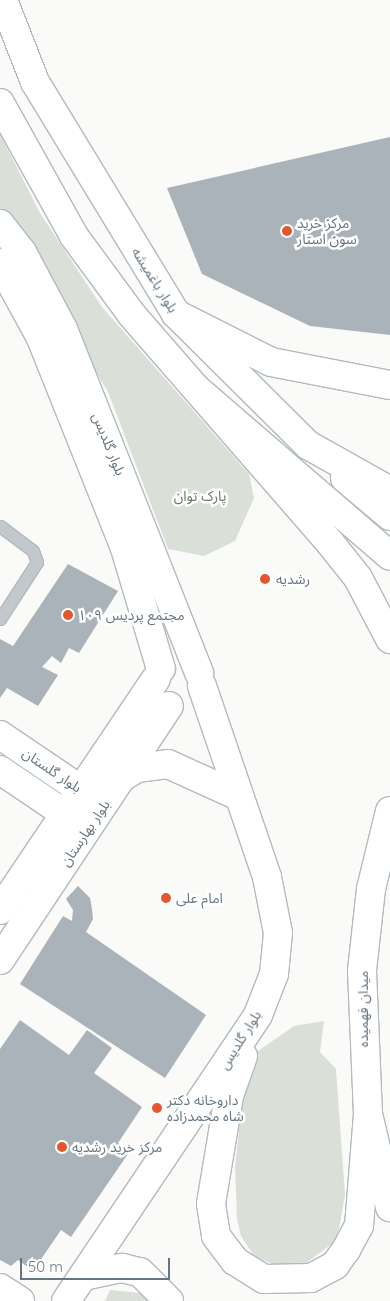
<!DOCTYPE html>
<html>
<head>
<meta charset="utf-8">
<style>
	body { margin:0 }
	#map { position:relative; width:390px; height:1301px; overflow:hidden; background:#fafaf8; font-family:Quicksand,"Noto Sans Arabic",sans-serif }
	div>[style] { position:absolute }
	.green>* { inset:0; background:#dadfd7 }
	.building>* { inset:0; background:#aab3b9 }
	.roads { filter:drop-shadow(1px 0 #b3babf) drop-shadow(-1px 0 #b3babf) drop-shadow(0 1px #b3babf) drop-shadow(0 -1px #b3babf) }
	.lane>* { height:11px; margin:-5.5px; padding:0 5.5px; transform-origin:5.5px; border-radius:5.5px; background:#c3c8cc }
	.secondary>* { height:28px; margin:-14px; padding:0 14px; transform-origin:14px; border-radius:14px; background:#fff }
	.primary>* { height:28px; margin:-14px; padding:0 14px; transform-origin:14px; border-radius:14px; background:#fff }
	.highway>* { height:28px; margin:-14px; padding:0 14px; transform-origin:14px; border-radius:14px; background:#fff }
	.dots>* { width:14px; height:14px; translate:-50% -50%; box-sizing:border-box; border:2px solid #fff; border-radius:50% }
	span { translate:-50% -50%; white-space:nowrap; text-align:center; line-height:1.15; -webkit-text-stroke:5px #fff; paint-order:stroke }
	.poi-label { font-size:14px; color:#657683 }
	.left { translate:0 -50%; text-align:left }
	.street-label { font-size:14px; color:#657683 }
	.park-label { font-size:14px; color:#687a64 }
	.scale { position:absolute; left:20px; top:1258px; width:150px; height:22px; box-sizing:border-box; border:2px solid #657683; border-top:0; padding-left:6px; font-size:15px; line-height:18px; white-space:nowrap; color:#657683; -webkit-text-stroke:4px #fff; paint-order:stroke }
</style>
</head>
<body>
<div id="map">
	<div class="green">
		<div style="clip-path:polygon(0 134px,40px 213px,102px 307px,249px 474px,254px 498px,235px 541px,204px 556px,168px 549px,108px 392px,0 214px)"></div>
		<div style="clip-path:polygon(324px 1021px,320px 1052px,336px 1069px,345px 1195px,337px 1240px,302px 1266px,277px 1266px,254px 1256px,241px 1236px,237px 1219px,235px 1167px,243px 1091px,258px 1051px,294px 1026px)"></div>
		<div style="clip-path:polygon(110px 1290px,140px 1293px,148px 1301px,105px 1301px)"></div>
	</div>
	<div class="building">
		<div style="clip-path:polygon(390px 137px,390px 335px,310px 326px,202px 274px,167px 188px)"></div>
		<div style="clip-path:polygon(68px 564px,118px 591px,79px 653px,69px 648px,61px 663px,52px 656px,42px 667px,58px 675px,38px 706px,7px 688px,0 698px,0 639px,13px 646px)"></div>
		<div style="clip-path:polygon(78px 886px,90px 898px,92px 909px,93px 919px,86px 932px,206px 1015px,165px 1078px,20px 984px,63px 916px,72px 921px,73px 910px,66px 899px)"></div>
		<div style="clip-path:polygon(20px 1020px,69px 1055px,87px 1030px,112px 1048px,94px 1073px,142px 1107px,118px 1143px,130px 1151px,71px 1237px,61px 1230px,33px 1271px,18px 1260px,11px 1266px,0 1260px,0 1049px)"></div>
	</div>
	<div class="roads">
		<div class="lane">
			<div style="left:0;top:526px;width:41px;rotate:37.1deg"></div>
			<div style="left:33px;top:551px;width:12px;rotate:70deg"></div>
			<div style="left:37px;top:562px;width:68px;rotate:123deg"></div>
		</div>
		<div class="secondary">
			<div style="left:0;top:224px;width:36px;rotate:52deg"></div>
			<div style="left:22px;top:252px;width:87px;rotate:62deg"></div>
			<div style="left:63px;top:329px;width:370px;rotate:68.4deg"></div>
			<div style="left:0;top:263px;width:85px;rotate:61.3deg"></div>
			<div style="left:41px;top:338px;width:223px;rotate:68.2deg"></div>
			<div style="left:124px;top:545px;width:129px;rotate:73.4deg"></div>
			<div style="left:0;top:735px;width:116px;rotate:34.1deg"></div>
			<div style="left:0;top:770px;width:97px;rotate:34deg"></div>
			<div style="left:122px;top:777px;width:17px;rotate:-31deg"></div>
			<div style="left:137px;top:768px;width:31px;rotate:-7deg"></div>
			<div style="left:168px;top:764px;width:75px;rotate:24.5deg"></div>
			<div style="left:0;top:910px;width:279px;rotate:-56deg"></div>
			<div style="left:0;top:960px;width:305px;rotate:-56.4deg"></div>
			<div style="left:243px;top:1056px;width:42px;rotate:109.3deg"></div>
			<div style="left:229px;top:1096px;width:109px;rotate:99.5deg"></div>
			<div style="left:211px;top:1204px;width:32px;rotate:81deg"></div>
			<div style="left:216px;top:1236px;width:31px;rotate:53deg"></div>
			<div style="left:235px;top:1261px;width:34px;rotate:32deg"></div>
			<div style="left:264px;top:1279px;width:47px;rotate:-1.2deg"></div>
			<div style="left:311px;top:1278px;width:27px;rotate:-28deg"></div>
			<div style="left:335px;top:1265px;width:19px;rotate:-54deg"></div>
			<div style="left:346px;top:1250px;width:27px;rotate:-62deg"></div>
			<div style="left:359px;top:1226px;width:111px;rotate:-85.4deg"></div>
			<div style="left:83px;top:1276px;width:40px;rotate:-12deg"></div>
			<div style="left:122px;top:1268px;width:18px;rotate:13deg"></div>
			<div style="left:140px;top:1272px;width:41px;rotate:45deg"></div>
			<div style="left:0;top:1288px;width:24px;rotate:33deg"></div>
			<div style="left:66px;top:1301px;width:344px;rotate:-56.1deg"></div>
			<div style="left:258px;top:1015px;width:44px;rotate:-68.7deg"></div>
			<div style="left:274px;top:974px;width:41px;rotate:-84.4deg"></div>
			<div style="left:278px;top:933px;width:57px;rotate:-101.1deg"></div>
			<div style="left:267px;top:877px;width:202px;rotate:-108.8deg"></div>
		</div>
		<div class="primary">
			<div style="left:3px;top:0;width:88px;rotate:68.7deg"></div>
			<div style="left:35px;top:82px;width:271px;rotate:58.7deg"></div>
			<div style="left:176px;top:314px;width:186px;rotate:44.8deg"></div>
			<div style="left:308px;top:445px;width:94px;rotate:29.3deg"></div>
			<div style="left:0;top:103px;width:152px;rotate:60.9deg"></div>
			<div style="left:74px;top:236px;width:98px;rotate:53.7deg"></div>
			<div style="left:132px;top:315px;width:303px;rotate:49deg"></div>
			<div style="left:331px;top:544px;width:43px;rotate:51.5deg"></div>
			<div style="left:358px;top:578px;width:69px;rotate:62.3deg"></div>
			<div style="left:345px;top:478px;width:59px;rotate:40.2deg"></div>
			<div style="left:390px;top:811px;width:80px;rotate:103.7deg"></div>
			<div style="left:371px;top:889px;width:82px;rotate:96.3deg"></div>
			<div style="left:362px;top:971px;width:143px;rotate:87.6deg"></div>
			<div style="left:368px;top:1114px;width:96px;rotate:76.7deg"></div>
		</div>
		<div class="highway">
			<div style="left:176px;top:314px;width:106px;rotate:26.8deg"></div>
			<div style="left:271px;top:362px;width:121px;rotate:10.9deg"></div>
			<div style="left:199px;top:391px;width:252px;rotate:40.8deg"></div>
		</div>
	</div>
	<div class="dots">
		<div style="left:287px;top:231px;background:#e4572e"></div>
		<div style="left:265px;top:579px;background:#e4572e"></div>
		<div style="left:68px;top:615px;background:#e4572e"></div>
		<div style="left:166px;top:898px;background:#e4572e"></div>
		<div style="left:157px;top:1108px;background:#e4572e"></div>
		<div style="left:62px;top:1147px;background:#e4572e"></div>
	</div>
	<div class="poi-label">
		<span class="left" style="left:297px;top:231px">مرکز خرید<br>سون استار</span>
		<span class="left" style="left:276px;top:579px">رشدیه</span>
		<span class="left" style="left:78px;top:615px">مجتمع پردیس ۱۰۹</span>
		<span class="left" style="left:176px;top:898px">امام علی</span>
		<span class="left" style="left:167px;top:1108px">داروخانه دکتر<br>شاه محمدزاده</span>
		<span class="left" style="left:72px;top:1147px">مرکز خرید رشدیه</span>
	</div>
	<div class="street-label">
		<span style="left:155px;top:280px;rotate:58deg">بلوار باغمیشه</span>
		<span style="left:109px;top:444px;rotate:68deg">بلوار گلدیس</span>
		<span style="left:52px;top:770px;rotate:34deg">بلوار گلستان</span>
		<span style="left:85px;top:833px;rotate:-56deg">بلوار بهارستان</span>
		<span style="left:363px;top:1009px;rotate:-90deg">میدان فهمیده</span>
		<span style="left:240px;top:1040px;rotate:-58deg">بلوار گلدیس</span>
	</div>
	<div class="park-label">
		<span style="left:200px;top:496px">پارک توان</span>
	</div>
	<div class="scale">50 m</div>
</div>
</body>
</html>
